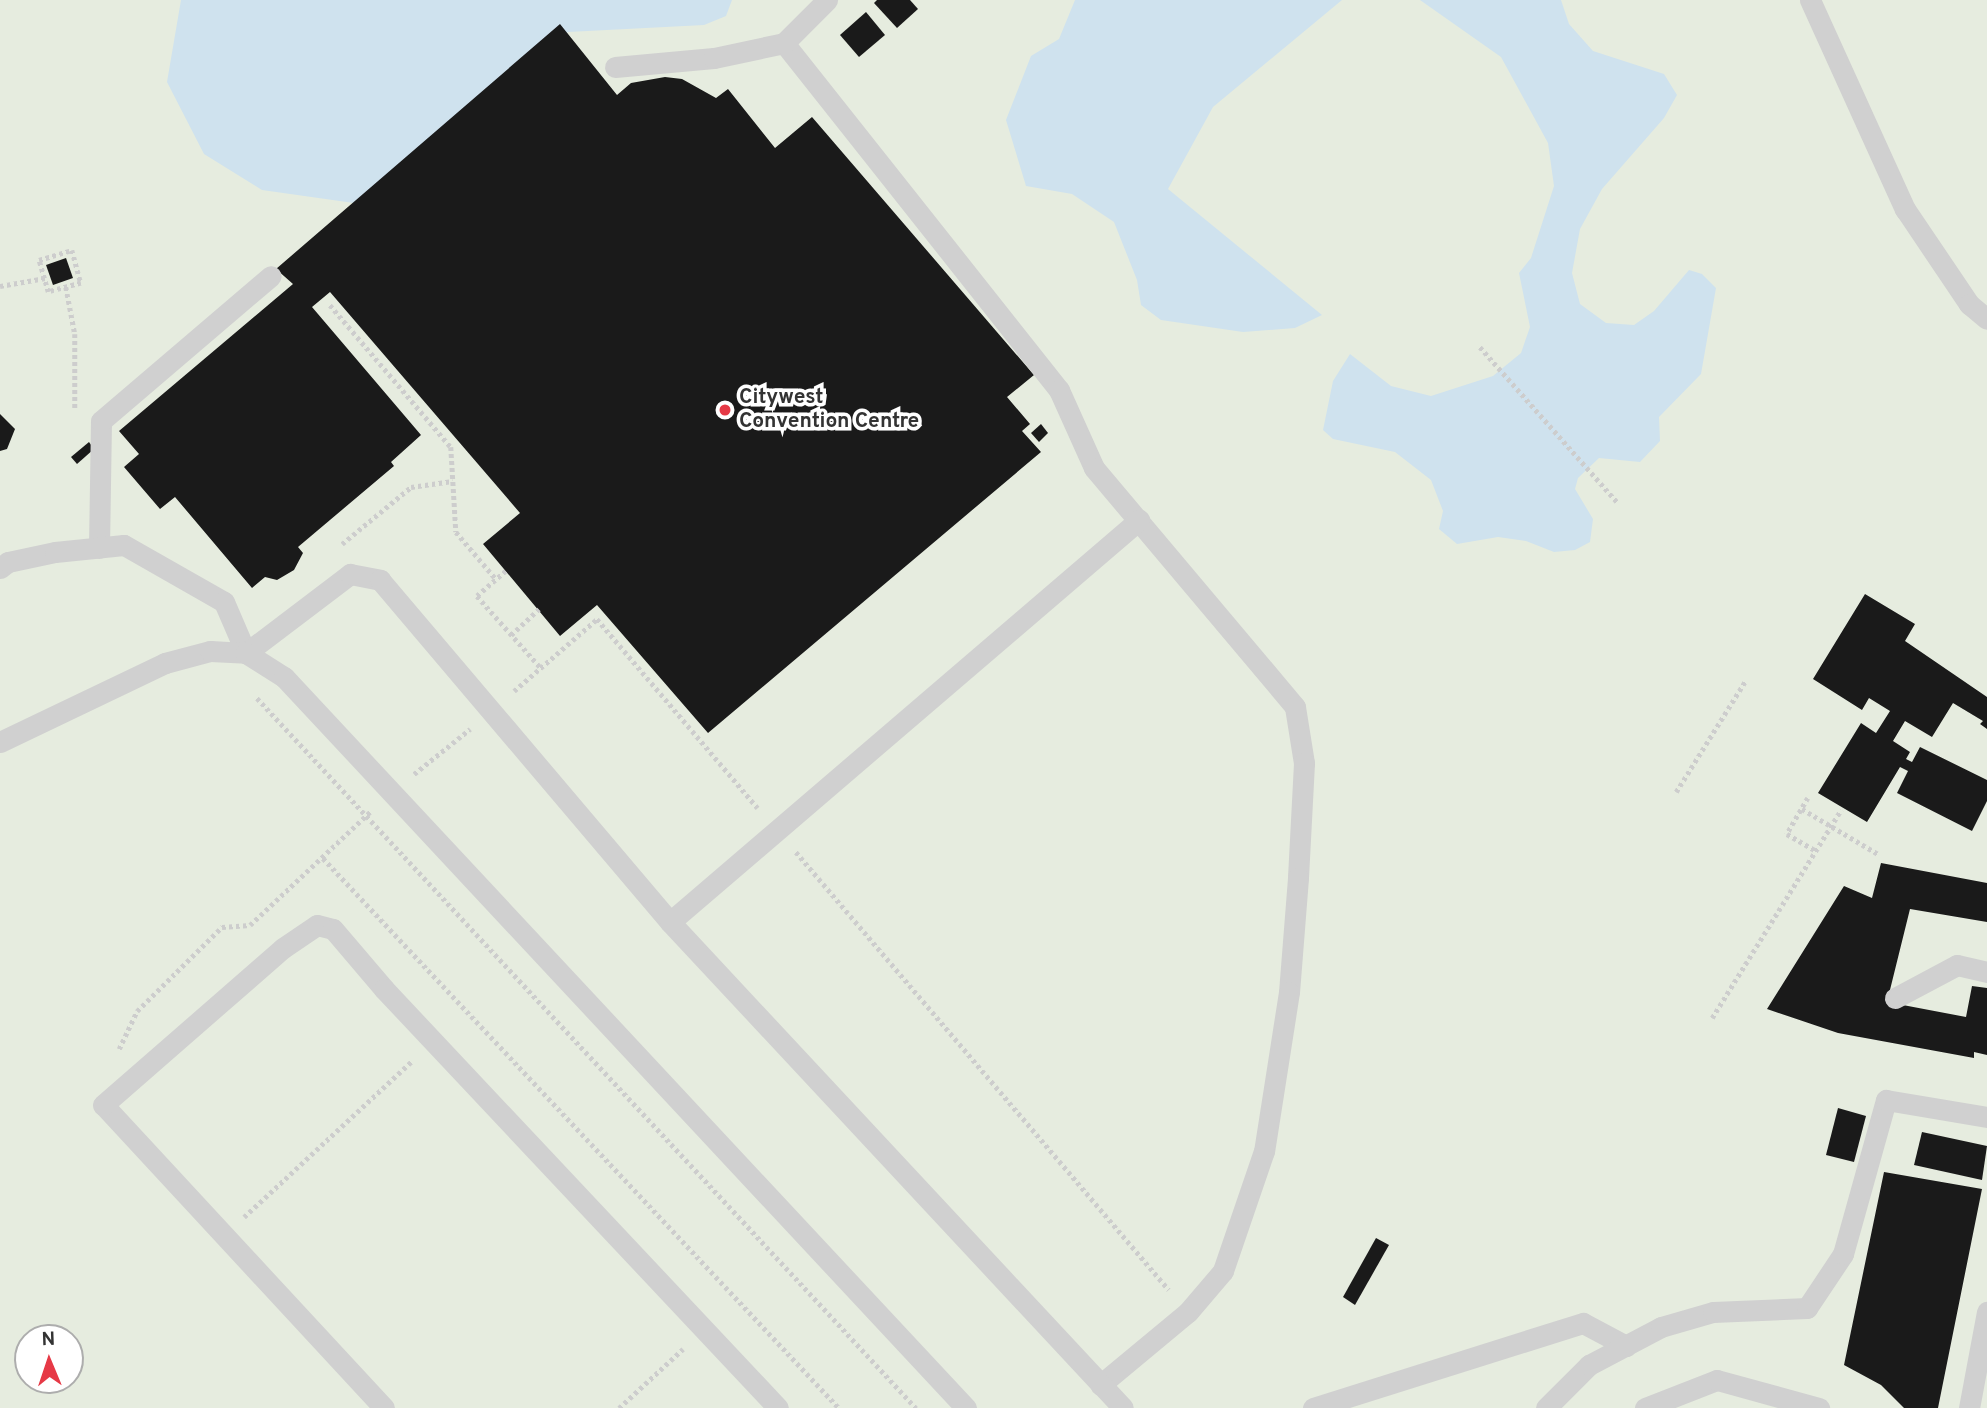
<!DOCTYPE html>
<html>
<head>
<meta charset="utf-8">
<style>
	body { margin:0 }
	#map { position:relative; width:1987px; height:1408px; overflow:hidden; background:#fff; font-family:Overpass,sans-serif }
	div>[style] { position:absolute }
	.green>* { inset:0; background:#e6ecdf }
	.water>* { inset:0; background:#cfe2ee }
	.building>* { inset:0; background:#1a1a1a }
	.path>* { height:4.5px; margin-top:-2.25px; transform-origin:0; background:repeating-linear-gradient(90deg,#cdcdcd 0 3.5px,transparent 0 7px) }
	.service>* { height:21px; margin:-10.5px; padding:0 10.5px; transform-origin:10.5px; border-radius:10.5px; background:#d0d0d0 }
	.dots>* { width:19px; height:19px; translate:-50% -50%; box-sizing:border-box; border:4px solid #fff; border-radius:50% }
	span { translate:-50% -50%; white-space:nowrap; text-align:center; line-height:1.15; -webkit-text-stroke:7px #fff; paint-order:stroke }
	.poi-label { font-size:21px; color:#333; font-weight:700 }
	.left { translate:0 -50%; text-align:left }
	.north { position:absolute; left:14px; top:1324px; width:70px; height:70px; box-sizing:border-box; background:#fff; border:2px solid #adadad; border-radius:50%; rotate:358deg; font-size:19px; font-weight:700; line-height:28px; text-align:center; color:#333 }
	.north::after { content:''; display:block; margin:auto; width:24px; height:32px; background:#e63946; clip-path:polygon(50% 0,100% 100%,50% 72%,0 100%) }
</style>
</head>
<body>
<div id="map">
	<div class="green">
		<div style="clip-path:polygon(evenodd,0 0,1987px 0,1987px 1408px,0 1408px,0 0,28px 1338px,70px 1338px,70px 1380px,28px 1380px,28px 1338px)"></div>
	</div>
	<div class="water">
		<div style="clip-path:polygon(181px 0,732px 0,726px 16px,704px 25px,568px 32px,382px 207px,262px 190px,204px 154px,167px 82px)"></div>
		<div style="clip-path:polygon(1075px 0,1342px 0,1213px 107px,1168px 189px,1322px 315px,1295px 328px,1243px 332px,1161px 320px,1141px 305px,1137px 280px,1114px 222px,1072px 194px,1026px 186px,1006px 120px,1031px 56px,1059px 39px)"></div>
		<div style="clip-path:polygon(1420px 0,1561px 0,1569px 24px,1593px 51px,1664px 74px,1677px 95px,1664px 118px,1602px 189px,1580px 229px,1572px 273px,1580px 304px,1606px 323px,1634px 325px,1654px 311px,1689px 270px,1702px 274px,1716px 288px,1701px 374px,1659px 417px,1660px 441px,1640px 462px,1599px 458px,1578px 478px,1575px 489px,1593px 519px,1590px 542px,1575px 550px,1554px 552px,1526px 541px,1498px 537px,1457px 544px,1439px 529px,1443px 511px,1431px 480px,1395px 452px,1333px 439px,1323px 430px,1333px 381px,1350px 354px,1391px 386px,1431px 396px,1493px 376px,1521px 353px,1530px 327px,1519px 273px,1531px 258px,1554px 186px,1548px 143px,1501px 57px)"></div>
	</div>
	<div class="building">
		<div style="clip-path:polygon(877px 0,910px 0,918px 9px,897px 28px,874px 3px)"></div>
		<div style="clip-path:polygon(866px 12px,885px 35px,859px 57px,840px 35px)"></div>
		<div style="clip-path:polygon(560px 24px,617px 95px,631px 83px,665px 77px,682px 79px,716px 98px,728px 89px,775px 148px,812px 117px,1034px 375px,1007px 397px,1030px 424px,1022px 431px,1041px 452px,708px 733px,597px 605px,560px 636px,483px 544px,520px 513px,330px 292px,312px 307px,421px 435px,391px 462px,394px 466px,298px 547px,303px 553px,294px 570px,277px 580px,265px 577px,252px 588px,175px 497px,160px 509px,124px 467px,139px 454px,119px 431px,293px 284px,276px 269px)"></div>
		<div style="clip-path:polygon(66px 258px,73px 278px,53px 285px,46px 265px)"></div>
		<div style="clip-path:polygon(0 414px,15px 429px,7px 449px,0 451px)"></div>
		<div style="clip-path:polygon(1041px 424px,1048px 433px,1039px 442px,1031px 433px)"></div>
		<div style="clip-path:polygon(89px 442px,94px 449px,77px 464px,71px 457px)"></div>
		<div style="clip-path:polygon(1865px 594px,1915px 624px,1905px 641px,1987px 697px,1987px 729px,1980px 724px,1983px 721px,1953px 703px,1932px 737px,1905px 721px,1893px 741px,1910px 752px,1906px 759px,1912px 762px,1920px 747px,1987px 780px,1987px 801px,1972px 831px,1897px 793px,1908px 771px,1900px 767px,1867px 822px,1818px 793px,1861px 723px,1876px 733px,1890px 711px,1869px 698px,1862px 710px,1813px 679px)"></div>
		<div style="clip-path:polygon(1881px 863px,1987px 883px,1987px 922px,1910px 909px,1887px 1002px,1966px 1017px,1972px 986px,1987px 988px,1987px 1055px,1974px 1052px,1974px 1058px,1838px 1033px,1767px 1009px,1844px 886px,1872px 898px)"></div>
		<div style="clip-path:polygon(1838px 1108px,1866px 1116px,1854px 1162px,1826px 1155px)"></div>
		<div style="clip-path:polygon(1922px 1132px,1987px 1146px,1982px 1180px,1914px 1165px)"></div>
		<div style="clip-path:polygon(1884px 1172px,1982px 1189px,1938px 1408px,1904px 1408px,1881px 1385px,1844px 1365px)"></div>
		<div style="clip-path:polygon(1376px 1238px,1389px 1245px,1355px 1305px,1343px 1297px)"></div>
	</div>
	<div class="path">
		<div style="left:72px;top:250px;width:34px;rotate:75deg"></div>
		<div style="left:81px;top:283px;width:34px;rotate:165deg"></div>
		<div style="left:48px;top:292px;width:33px;rotate:-106deg"></div>
		<div style="left:39px;top:260px;width:34px;rotate:-17deg"></div>
		<div style="left:0;top:286px;width:46px;rotate:-10.1deg"></div>
		<div style="left:66px;top:287px;width:48px;rotate:79.2deg"></div>
		<div style="left:75px;top:334px;width:74px;rotate:90deg"></div>
		<div style="left:330px;top:305px;width:187px;rotate:49.6deg"></div>
		<div style="left:451px;top:447px;width:85px;rotate:86.6deg"></div>
		<div style="left:456px;top:532px;width:62px;rotate:49.6deg"></div>
		<div style="left:1480px;top:347px;width:207px;rotate:48.5deg"></div>
		<div style="left:342px;top:544px;width:89px;rotate:-39.6deg"></div>
		<div style="left:411px;top:487px;width:42px;rotate:-8.1deg"></div>
		<div style="left:506px;top:571px;width:38px;rotate:139deg"></div>
		<div style="left:477px;top:596px;width:96px;rotate:48.4deg"></div>
		<div style="left:511px;top:635px;width:38px;rotate:-43deg"></div>
		<div style="left:514px;top:691px;width:110px;rotate:-40.9deg"></div>
		<div style="left:597px;top:619px;width:248px;rotate:49.6deg"></div>
		<div style="left:257px;top:698px;width:969px;rotate:47.13deg"></div>
		<div style="left:414px;top:774px;width:72px;rotate:-38.8deg"></div>
		<div style="left:1676px;top:792px;width:132px;rotate:-58deg"></div>
		<div style="left:1808px;top:798px;width:42px;rotate:120.3deg"></div>
		<div style="left:1787px;top:834px;width:34px;rotate:30deg"></div>
		<div style="left:1802px;top:809px;width:88px;rotate:30.6deg"></div>
		<div style="left:796px;top:852px;width:575px;rotate:49.58deg"></div>
		<div style="left:323px;top:858px;width:754px;rotate:46.83deg"></div>
		<div style="left:1712px;top:1018px;width:245px;rotate:-58.2deg"></div>
		<div style="left:119px;top:1049px;width:42px;rotate:-64.7deg"></div>
		<div style="left:137px;top:1011px;width:120px;rotate:-44.7deg"></div>
		<div style="left:222px;top:927px;width:28px;rotate:-4deg"></div>
		<div style="left:250px;top:925px;width:165px;rotate:-43.3deg"></div>
		<div style="left:244px;top:1217px;width:229px;rotate:-42.9deg"></div>
		<div style="left:619px;top:1408px;width:87px;rotate:-42.7deg"></div>
	</div>
	<div class="service">
		<div style="left:1810px;top:0;width:230px;rotate:65.6deg"></div>
		<div style="left:1905px;top:209px;width:115px;rotate:56deg"></div>
		<div style="left:1969px;top:304px;width:23px;rotate:40deg"></div>
		<div style="left:784px;top:43px;width:443px;rotate:51.6deg"></div>
		<div style="left:1059px;top:390px;width:85px;rotate:65.8deg"></div>
		<div style="left:1094px;top:468px;width:312px;rotate:49.9deg"></div>
		<div style="left:1295px;top:707px;width:57px;rotate:80.9deg"></div>
		<div style="left:1304px;top:763px;width:115px;rotate:93deg"></div>
		<div style="left:1298px;top:878px;width:114px;rotate:94.5deg"></div>
		<div style="left:1289px;top:992px;width:161px;rotate:98.9deg"></div>
		<div style="left:1264px;top:1151px;width:127px;rotate:108.9deg"></div>
		<div style="left:1223px;top:1271px;width:54px;rotate:130.5deg"></div>
		<div style="left:1188px;top:1312px;width:114px;rotate:140.3deg"></div>
		<div style="left:615px;top:67px;width:99px;rotate:-5.2deg"></div>
		<div style="left:714px;top:58px;width:72px;rotate:-12.1deg"></div>
		<div style="left:784px;top:43px;width:61px;rotate:-45deg"></div>
		<div style="left:99px;top:548px;width:127px;rotate:-89.1deg"></div>
		<div style="left:101px;top:421px;width:223px;rotate:-40.5deg"></div>
		<div style="left:0;top:568px;width:10px;rotate:-37deg"></div>
		<div style="left:8px;top:562px;width:48px;rotate:-12deg"></div>
		<div style="left:55px;top:552px;width:69px;rotate:-5.8deg"></div>
		<div style="left:124px;top:545px;width:115px;rotate:29.7deg"></div>
		<div style="left:224px;top:602px;width:56px;rotate:66.7deg"></div>
		<div style="left:246px;top:653px;width:131px;rotate:-37.2deg"></div>
		<div style="left:350px;top:574px;width:31px;rotate:11deg"></div>
		<div style="left:380px;top:580px;width:448px;rotate:49.7deg"></div>
		<div style="left:670px;top:922px;width:664px;rotate:47.01deg"></div>
		<div style="left:0;top:742px;width:183px;rotate:-25.6deg"></div>
		<div style="left:165px;top:663px;width:47px;rotate:-14.9deg"></div>
		<div style="left:210px;top:651px;width:36px;rotate:3deg"></div>
		<div style="left:246px;top:653px;width:45px;rotate:32.3deg"></div>
		<div style="left:284px;top:677px;width:1000px;rotate:46.99deg"></div>
		<div style="left:670px;top:922px;width:618px;rotate:-40.6deg"></div>
		<div style="left:1895px;top:998px;width:70px;rotate:-28deg"></div>
		<div style="left:1957px;top:965px;width:31px;rotate:13deg"></div>
		<div style="left:384px;top:1408px;width:413px;rotate:-132.8deg"></div>
		<div style="left:103px;top:1105px;width:239px;rotate:-41.1deg"></div>
		<div style="left:283px;top:948px;width:41px;rotate:-34.1deg"></div>
		<div style="left:317px;top:925px;width:16px;rotate:14deg"></div>
		<div style="left:333px;top:929px;width:79px;rotate:49.6deg"></div>
		<div style="left:384px;top:989px;width:575px;rotate:46.76deg"></div>
		<div style="left:1313px;top:1408px;width:283px;rotate:-17.5deg"></div>
		<div style="left:1583px;top:1323px;width:49px;rotate:28.1deg"></div>
		<div style="left:1546px;top:1408px;width:61px;rotate:-45deg"></div>
		<div style="left:1589px;top:1365px;width:81px;rotate:-27.8deg"></div>
		<div style="left:1661px;top:1327px;width:54px;rotate:-16.1deg"></div>
		<div style="left:1713px;top:1312px;width:94px;rotate:-2.4deg"></div>
		<div style="left:1807px;top:1308px;width:65px;rotate:-56.3deg"></div>
		<div style="left:1843px;top:1254px;width:160px;rotate:-74.4deg"></div>
		<div style="left:1886px;top:1100px;width:102px;rotate:9.6deg"></div>
		<div style="left:1645px;top:1408px;width:77px;rotate:-21.3deg"></div>
		<div style="left:1717px;top:1380px;width:106px;rotate:15.4deg"></div>
		<div style="left:1969px;top:1408px;width:98px;rotate:-79.4deg"></div>
	</div>
	<div class="dots">
		<div style="left:725px;top:410px;background:#e63946"></div>
	</div>
	<div class="poi-label">
		<span class="left" style="left:739px;top:410px">Citywest<br>Convention Centre</span>
	</div>
	<div class="north">N</div>
</div>
</body>
</html>
